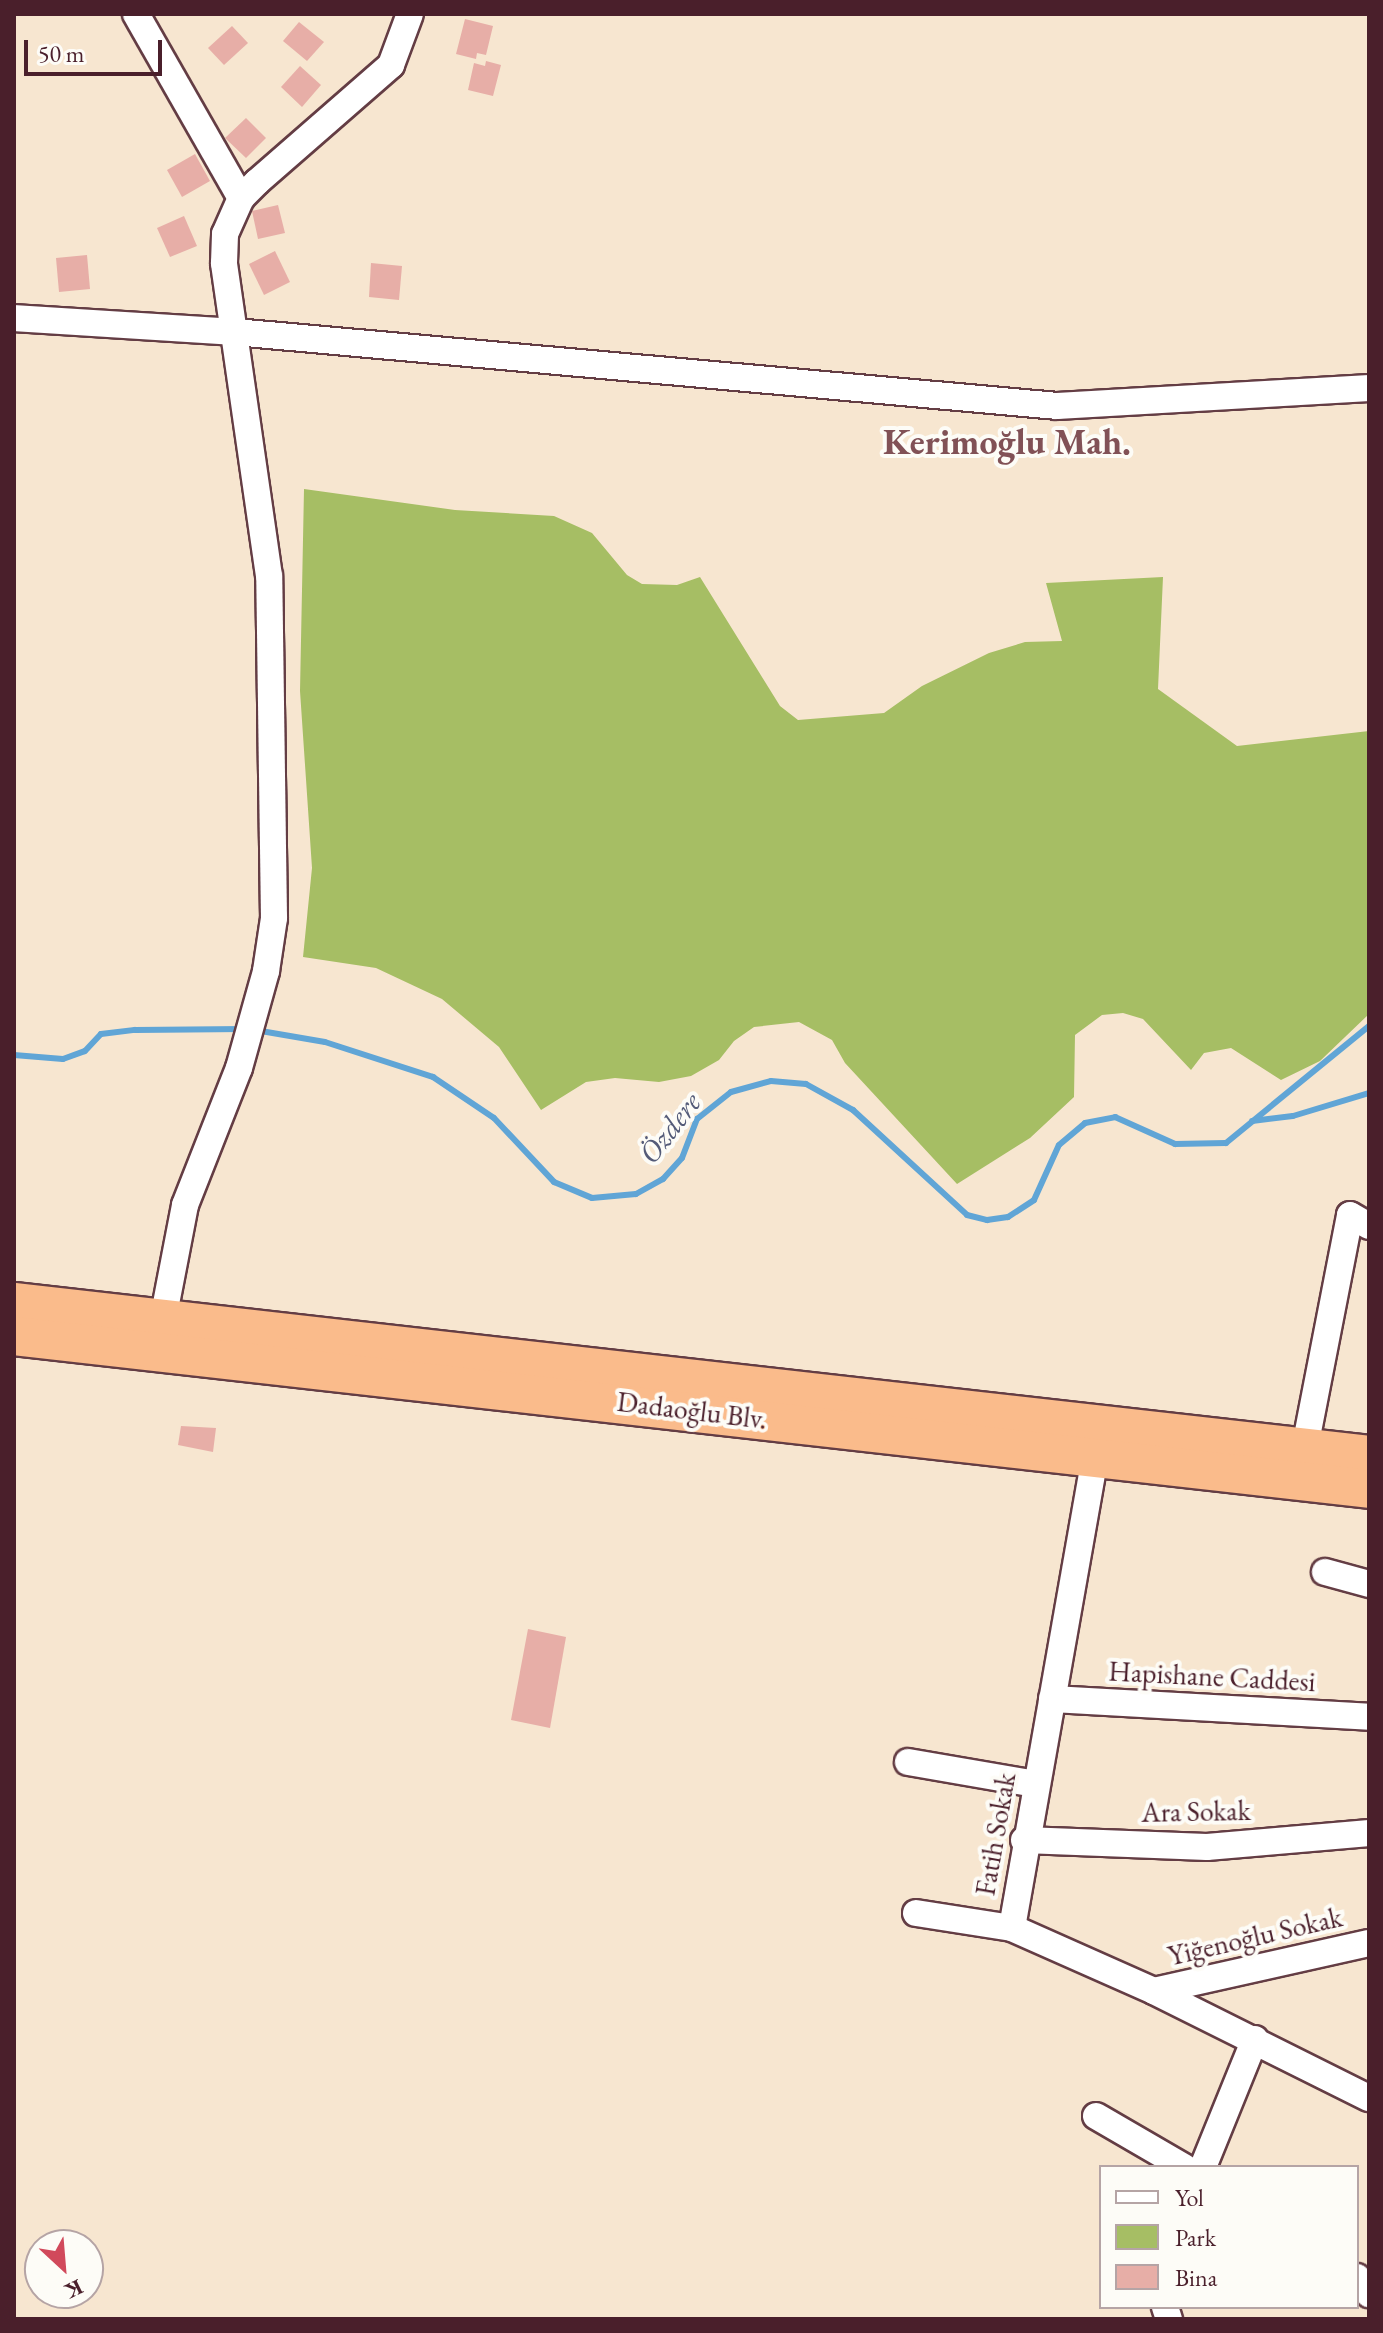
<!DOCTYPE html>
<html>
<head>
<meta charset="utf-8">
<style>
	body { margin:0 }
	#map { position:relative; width:1383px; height:2333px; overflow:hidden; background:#f7e6d0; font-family:"EB Garamond",serif }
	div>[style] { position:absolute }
	.green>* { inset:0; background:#a6be64 }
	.stream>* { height:6px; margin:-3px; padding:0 3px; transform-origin:3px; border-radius:3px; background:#60a5d6 }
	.building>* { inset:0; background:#e7aea7 }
	.roads { filter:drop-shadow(2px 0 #643d44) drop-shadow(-2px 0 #643d44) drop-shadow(0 2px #643d44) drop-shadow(0 -2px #643d44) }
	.minor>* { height:26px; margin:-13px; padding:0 13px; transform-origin:13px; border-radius:13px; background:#fff }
	.highway>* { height:38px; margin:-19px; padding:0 19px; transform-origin:19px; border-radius:19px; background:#fabb8b }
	span { translate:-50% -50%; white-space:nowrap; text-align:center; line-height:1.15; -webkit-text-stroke:8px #fdfcf7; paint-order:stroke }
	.street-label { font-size:28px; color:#4a1f2b }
	.water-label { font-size:30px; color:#545b78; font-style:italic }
	.district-label { font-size:36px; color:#815156; font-weight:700 }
	.frame { position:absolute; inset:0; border:16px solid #4a1f2b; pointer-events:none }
	.legend { position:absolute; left:1099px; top:2165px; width:260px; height:144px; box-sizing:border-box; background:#fdfcf7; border:2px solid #b5a4a5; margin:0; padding:10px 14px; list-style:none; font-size:24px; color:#4a1f2b }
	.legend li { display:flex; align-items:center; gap:16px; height:40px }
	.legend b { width:40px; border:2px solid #b5a4a5 }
	.north { position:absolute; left:24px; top:2229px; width:80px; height:80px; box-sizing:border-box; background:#fdfcf7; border:2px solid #b5a4a5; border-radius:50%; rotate:154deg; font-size:22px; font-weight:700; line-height:32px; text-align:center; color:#4a1f2b }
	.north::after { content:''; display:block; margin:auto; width:28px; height:36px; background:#d1495b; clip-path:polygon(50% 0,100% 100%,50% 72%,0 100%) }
	.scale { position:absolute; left:24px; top:40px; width:138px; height:36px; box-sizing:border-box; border:4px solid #4a1f2b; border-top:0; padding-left:10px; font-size:24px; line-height:28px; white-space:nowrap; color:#4a1f2b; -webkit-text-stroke:6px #fdfcf7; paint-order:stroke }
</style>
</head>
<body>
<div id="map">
	<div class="green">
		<div style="clip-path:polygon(304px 489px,455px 510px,554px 516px,592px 533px,627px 575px,642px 584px,677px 585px,700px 577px,780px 706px,798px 720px,884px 713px,922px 686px,989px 653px,1025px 642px,1062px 641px,1046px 583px,1163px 577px,1158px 689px,1237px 746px,1369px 731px,1369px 1014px,1320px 1061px,1281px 1080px,1231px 1048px,1204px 1053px,1191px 1070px,1143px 1019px,1123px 1013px,1102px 1015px,1075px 1035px,1074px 1097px,1030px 1138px,957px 1184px,845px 1063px,832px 1040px,799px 1022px,754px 1027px,734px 1041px,719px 1060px,691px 1076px,659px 1082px,615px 1078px,586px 1082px,541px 1110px,499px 1047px,442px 999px,376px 968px,303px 957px,312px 868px,300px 691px)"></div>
	</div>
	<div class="stream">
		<div style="left:255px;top:1030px;width:71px;rotate:9.7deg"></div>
		<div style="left:325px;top:1042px;width:114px;rotate:18deg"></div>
		<div style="left:433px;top:1077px;width:73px;rotate:33.9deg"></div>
		<div style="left:494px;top:1118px;width:88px;rotate:46.8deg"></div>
		<div style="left:554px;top:1182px;width:41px;rotate:22.8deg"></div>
		<div style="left:592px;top:1198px;width:44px;rotate:-5.2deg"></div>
		<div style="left:636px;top:1194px;width:31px;rotate:-29deg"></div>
		<div style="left:663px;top:1179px;width:28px;rotate:-48deg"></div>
		<div style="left:682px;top:1158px;width:42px;rotate:-69deg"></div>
		<div style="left:697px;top:1119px;width:43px;rotate:-38.5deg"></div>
		<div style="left:731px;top:1092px;width:41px;rotate:-15.4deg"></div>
		<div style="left:771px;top:1081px;width:35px;rotate:5deg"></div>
		<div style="left:806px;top:1084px;width:54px;rotate:29deg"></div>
		<div style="left:853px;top:1110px;width:155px;rotate:42.6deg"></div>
		<div style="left:967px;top:1215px;width:21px;rotate:14deg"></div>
		<div style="left:987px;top:1220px;width:21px;rotate:-8deg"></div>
		<div style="left:1008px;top:1217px;width:31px;rotate:-33deg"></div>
		<div style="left:1034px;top:1200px;width:60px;rotate:-65.6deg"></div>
		<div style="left:1059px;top:1145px;width:34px;rotate:-40deg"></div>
		<div style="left:1085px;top:1123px;width:31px;rotate:-11deg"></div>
		<div style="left:1115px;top:1117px;width:66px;rotate:24.2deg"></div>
		<div style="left:1175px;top:1144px;width:51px;rotate:-1.1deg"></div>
		<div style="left:1226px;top:1143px;width:185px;rotate:-39.3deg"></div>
		<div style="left:14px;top:1055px;width:49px;rotate:4.7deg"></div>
		<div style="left:63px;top:1059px;width:23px;rotate:-20deg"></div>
		<div style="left:85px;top:1051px;width:23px;rotate:-47deg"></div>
		<div style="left:101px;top:1034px;width:34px;rotate:-7deg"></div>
		<div style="left:135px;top:1030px;width:109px;rotate:-0.5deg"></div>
		<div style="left:1252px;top:1121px;width:41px;rotate:-7deg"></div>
		<div style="left:1293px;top:1116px;width:79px;rotate:-16.8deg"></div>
	</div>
	<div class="building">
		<div style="clip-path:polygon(465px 19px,493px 26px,486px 55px,477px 53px,476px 59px,456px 54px)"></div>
		<div style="clip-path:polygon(299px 22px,324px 42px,307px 61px,283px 41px)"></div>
		<div style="clip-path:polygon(232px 26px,248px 43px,224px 65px,208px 48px)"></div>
		<div style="clip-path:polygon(486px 61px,501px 65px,493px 96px,468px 90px,474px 63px,485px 66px)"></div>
		<div style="clip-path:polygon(300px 66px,321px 85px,302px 107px,281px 87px)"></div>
		<div style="clip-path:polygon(246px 118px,266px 138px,246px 158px,225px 138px)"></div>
		<div style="clip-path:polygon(195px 154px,210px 181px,182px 197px,167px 170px)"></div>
		<div style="clip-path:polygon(278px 205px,285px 233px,258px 239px,252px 211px)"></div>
		<div style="clip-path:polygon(184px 216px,197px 246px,170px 257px,157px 228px)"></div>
		<div style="clip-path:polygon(275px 251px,290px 282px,264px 295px,249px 264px)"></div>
		<div style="clip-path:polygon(87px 255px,90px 289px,59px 292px,56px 258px)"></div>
		<div style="clip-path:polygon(371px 263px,402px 266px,399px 300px,369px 297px)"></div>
		<div style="clip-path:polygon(181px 1426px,216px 1428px,213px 1452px,178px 1445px)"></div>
		<div style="clip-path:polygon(528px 1629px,566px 1637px,550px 1728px,511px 1720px)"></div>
	</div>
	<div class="roads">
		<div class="minor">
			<div style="left:136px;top:14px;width:212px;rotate:60.3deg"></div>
			<div style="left:14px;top:318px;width:221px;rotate:3.6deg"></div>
			<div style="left:235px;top:332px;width:825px;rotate:5.14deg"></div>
			<div style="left:1057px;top:406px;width:313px;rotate:-3.3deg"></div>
			<div style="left:160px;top:1335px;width:132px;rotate:-79.1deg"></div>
			<div style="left:185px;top:1205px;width:147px;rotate:-68.5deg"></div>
			<div style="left:239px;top:1068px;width:101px;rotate:-74.4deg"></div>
			<div style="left:266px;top:971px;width:54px;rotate:-81.4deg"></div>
			<div style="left:274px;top:918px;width:342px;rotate:-90.8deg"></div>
			<div style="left:269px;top:576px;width:316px;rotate:-98.2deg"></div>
			<div style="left:224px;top:263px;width:29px;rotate:-88deg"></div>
			<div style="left:225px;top:234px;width:39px;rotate:-66deg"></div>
			<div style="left:241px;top:198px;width:23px;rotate:-45deg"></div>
			<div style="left:257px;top:182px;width:178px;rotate:-41.1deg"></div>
			<div style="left:391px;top:65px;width:54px;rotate:-69.6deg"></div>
			<div style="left:1305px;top:1447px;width:236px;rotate:-79deg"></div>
			<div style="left:1350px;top:1215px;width:22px;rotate:30deg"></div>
			<div style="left:1095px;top:1457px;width:478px;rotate:100deg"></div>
			<div style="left:1012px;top:1928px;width:155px;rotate:23.9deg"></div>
			<div style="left:1154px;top:1991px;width:240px;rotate:26.5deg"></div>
			<div style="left:1325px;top:1572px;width:46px;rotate:15.3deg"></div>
			<div style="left:1052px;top:1699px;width:318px;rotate:3.2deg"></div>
			<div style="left:908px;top:1762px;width:129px;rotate:9.8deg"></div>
			<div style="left:1024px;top:1840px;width:183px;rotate:2.2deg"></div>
			<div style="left:1207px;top:1847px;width:163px;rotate:-4.9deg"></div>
			<div style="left:916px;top:1913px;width:97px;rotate:8.9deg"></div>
			<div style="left:1154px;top:1991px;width:220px;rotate:-12.6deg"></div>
			<div style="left:1096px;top:2116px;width:102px;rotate:30.1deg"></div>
			<div style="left:1203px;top:2167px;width:138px;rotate:-67.9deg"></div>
			<div style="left:1357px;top:2277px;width:21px;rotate:55deg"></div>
			<div style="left:1165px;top:2307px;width:13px;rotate:72deg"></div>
		</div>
		<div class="highway">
			<div style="left:14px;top:1302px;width:1364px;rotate:6.44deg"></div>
			<div style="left:14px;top:1336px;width:1364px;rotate:6.44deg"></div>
		</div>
	</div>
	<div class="street-label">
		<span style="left:692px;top:1410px;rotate:7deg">Dadaoğlu Blv.</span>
		<span style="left:1212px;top:1676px;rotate:3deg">Hapishane Caddesi</span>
		<span style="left:1196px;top:1811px;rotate:-1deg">Ara Sokak</span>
		<span style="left:995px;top:1834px;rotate:-80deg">Fatih Sokak</span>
		<span style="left:1255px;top:1936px;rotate:-13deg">Yiğenoğlu Sokak</span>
	</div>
	<div class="water-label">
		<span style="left:670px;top:1128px;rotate:-52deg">Özdere</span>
	</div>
	<div class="district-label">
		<span style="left:1007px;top:442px">Kerimoğlu Mah.</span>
	</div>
	<div class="frame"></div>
	<ul class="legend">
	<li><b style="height:10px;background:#fff"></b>Yol</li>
	<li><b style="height:22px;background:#a6be64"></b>Park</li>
	<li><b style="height:22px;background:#e7aea7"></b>Bina</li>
	</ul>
	<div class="north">K</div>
	<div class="scale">50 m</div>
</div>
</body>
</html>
